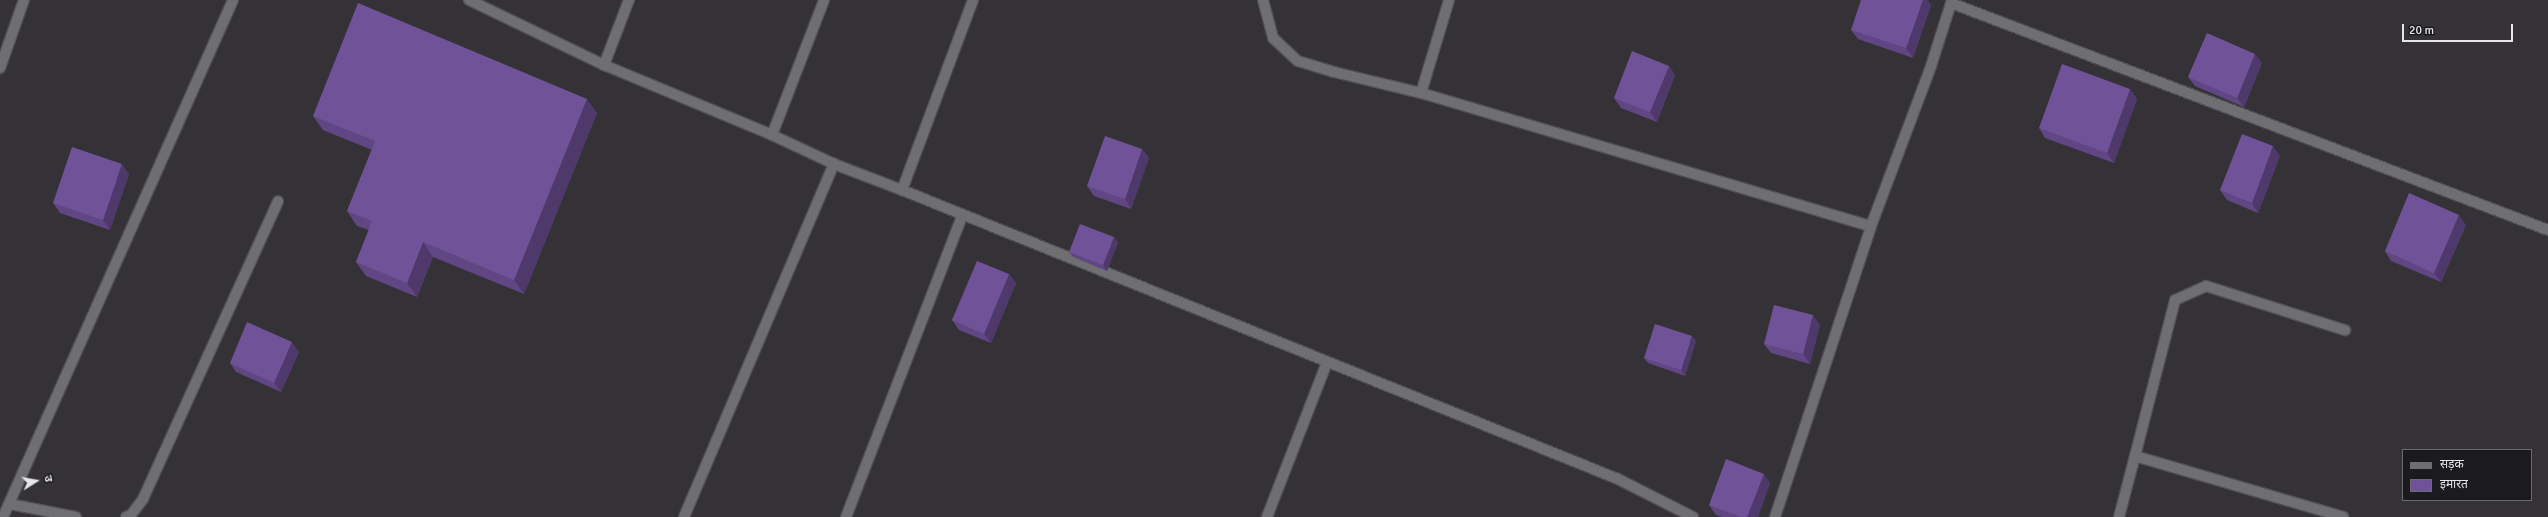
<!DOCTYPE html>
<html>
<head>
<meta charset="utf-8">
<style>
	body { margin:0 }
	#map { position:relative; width:2548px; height:517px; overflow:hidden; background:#343237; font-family:Signika,"Noto Sans Devanagari",sans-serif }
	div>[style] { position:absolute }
	.roads { filter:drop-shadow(1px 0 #504f53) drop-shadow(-1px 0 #504f53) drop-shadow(0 1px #504f53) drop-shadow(0 -1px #504f53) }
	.minor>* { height:10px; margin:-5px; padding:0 5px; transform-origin:5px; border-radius:5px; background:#6f6e70 }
	.wall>* { inset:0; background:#604783 }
	.shaded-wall>* { inset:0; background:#4e396a }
	.building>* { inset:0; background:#705298 }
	span { translate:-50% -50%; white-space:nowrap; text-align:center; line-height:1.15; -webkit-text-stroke:3.5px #1b1b1d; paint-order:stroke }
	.legend { position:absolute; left:2402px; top:449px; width:130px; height:52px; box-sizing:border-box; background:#1b1b1d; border:1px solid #6c6c6e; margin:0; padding:5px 7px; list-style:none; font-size:12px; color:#e6e5e8 }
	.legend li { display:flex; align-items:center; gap:8px; height:20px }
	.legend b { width:20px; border:1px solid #6c6c6e }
	.north { position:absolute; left:16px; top:461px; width:40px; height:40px; -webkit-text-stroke:3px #1b1b1d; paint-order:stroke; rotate:79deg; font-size:11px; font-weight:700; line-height:16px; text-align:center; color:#e6e5e8 }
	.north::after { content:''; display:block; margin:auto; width:14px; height:18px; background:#e6e5e8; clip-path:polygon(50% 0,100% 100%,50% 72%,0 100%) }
	.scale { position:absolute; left:2402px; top:24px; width:111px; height:18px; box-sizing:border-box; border:2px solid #e6e5e8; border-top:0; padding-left:5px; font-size:12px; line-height:14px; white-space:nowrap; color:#e6e5e8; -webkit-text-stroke:3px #1b1b1d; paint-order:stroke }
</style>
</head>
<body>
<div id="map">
	<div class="roads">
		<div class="minor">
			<div style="left:469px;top:0;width:150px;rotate:25.7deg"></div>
			<div style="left:604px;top:65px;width:182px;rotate:22.6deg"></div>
			<div style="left:772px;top:135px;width:68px;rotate:25.1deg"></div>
			<div style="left:834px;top:164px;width:73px;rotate:20.9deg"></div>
			<div style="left:902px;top:190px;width:772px;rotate:21.98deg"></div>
			<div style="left:1618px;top:479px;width:84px;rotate:26.9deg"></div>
			<div style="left:1263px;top:0;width:39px;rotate:75deg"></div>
			<div style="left:1273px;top:38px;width:34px;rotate:43deg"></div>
			<div style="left:1298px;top:61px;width:38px;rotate:17deg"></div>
			<div style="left:1334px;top:72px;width:89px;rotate:13.6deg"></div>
			<div style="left:1421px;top:93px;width:469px;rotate:16.5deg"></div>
			<div style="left:1951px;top:3px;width:639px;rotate:20.82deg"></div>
			<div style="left:604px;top:65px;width:70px;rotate:-69deg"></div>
			<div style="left:0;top:68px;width:72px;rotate:-70.6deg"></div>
			<div style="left:1421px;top:93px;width:97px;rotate:-73.2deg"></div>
			<div style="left:772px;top:135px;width:145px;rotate:-68.9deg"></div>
			<div style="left:902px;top:190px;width:203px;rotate:-69.5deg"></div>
			<div style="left:2135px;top:456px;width:161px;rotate:-75.6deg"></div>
			<div style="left:2175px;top:300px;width:34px;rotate:-24deg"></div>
			<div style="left:2206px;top:286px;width:146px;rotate:17.6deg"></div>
			<div style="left:10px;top:504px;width:67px;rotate:11.1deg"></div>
			<div style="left:3px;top:517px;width:566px;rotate:-66.02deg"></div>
			<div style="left:126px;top:517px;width:5px;rotate:-22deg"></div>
			<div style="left:131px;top:515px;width:20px;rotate:-53deg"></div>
			<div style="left:143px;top:499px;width:327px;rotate:-65.6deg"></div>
			<div style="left:684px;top:517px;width:384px;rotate:-67deg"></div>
			<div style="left:846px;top:517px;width:323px;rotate:-68.9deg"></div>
			<div style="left:1267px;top:517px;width:166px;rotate:-68.8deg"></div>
			<div style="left:1775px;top:517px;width:306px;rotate:-71.7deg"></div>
			<div style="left:1871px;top:226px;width:171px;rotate:-69.4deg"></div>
			<div style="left:1931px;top:66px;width:69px;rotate:-72.3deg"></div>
			<div style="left:2119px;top:517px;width:63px;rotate:-75.3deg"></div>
			<div style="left:2135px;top:456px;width:217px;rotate:16.3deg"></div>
		</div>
	</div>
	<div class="wall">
		<div style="clip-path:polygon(1931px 5px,1913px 58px,1858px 39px,1851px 30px)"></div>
		<div style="clip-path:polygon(2262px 63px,2244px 107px,2195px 86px,2188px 77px)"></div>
		<div style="clip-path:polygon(1669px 66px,1675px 75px,1657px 122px,1621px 108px,1614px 98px)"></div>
		<div style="clip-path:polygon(2130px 89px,2137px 99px,2114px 163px,2045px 138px,2039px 128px)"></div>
		<div style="clip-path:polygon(597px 113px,524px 294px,433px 257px,417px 297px,366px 276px,356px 262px,369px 230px,357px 226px,347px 211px,372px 150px,323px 130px,313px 116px)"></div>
		<div style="clip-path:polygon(1142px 149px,1149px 158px,1131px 209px,1094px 196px,1087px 186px)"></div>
		<div style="clip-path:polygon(2280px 156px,2258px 213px,2227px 200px,2220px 190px)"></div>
		<div style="clip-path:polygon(129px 174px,110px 230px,60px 213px,53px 203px)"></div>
		<div style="clip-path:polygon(2466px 225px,2441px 282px,2391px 261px,2385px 251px)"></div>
		<div style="clip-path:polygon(1118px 242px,1107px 271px,1073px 257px,1069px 252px)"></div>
		<div style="clip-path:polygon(1009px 274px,1016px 283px,991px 343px,959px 330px,952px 320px)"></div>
		<div style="clip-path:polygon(1820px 325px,1810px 364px,1771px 353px,1764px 344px)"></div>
		<div style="clip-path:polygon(1696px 341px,1685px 376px,1648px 363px,1644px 358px)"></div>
		<div style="clip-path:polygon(299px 352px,281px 392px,236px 372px,230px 363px)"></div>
		<div style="clip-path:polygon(1770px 483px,1758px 517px,1722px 517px,1716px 515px,1709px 505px)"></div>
	</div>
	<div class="shaded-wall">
		<div style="clip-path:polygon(1923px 0,1928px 0,1931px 5px,1913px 58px,1906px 48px)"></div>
		<div style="clip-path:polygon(2255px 54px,2262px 63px,2244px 107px,2237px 98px)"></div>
		<div style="clip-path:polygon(1669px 66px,1675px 75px,1657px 122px,1650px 112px)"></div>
		<div style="clip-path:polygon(2130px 89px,2137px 99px,2114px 163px,2107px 153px)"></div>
		<div style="clip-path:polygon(587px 99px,597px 113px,524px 294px,514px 280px)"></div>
		<div style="clip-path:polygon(2273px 146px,2280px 156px,2258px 213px,2252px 203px)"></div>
		<div style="clip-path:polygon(1142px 149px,1149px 158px,1131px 209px,1125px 199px)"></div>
		<div style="clip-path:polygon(122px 164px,129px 174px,110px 230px,103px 220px)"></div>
		<div style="clip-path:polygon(2459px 215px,2466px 225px,2441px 282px,2434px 273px)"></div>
		<div style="clip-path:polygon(1114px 237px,1118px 242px,1107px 271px,1103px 265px)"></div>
		<div style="clip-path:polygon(423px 242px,433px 257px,417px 297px,407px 283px)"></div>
		<div style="clip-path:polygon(1009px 274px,1016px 283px,991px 343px,984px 334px)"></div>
		<div style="clip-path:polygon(1813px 315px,1820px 325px,1810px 364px,1803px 354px)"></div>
		<div style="clip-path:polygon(1692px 336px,1696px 341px,1685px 376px,1681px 370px)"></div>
		<div style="clip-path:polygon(292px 342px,299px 352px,281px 392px,274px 383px)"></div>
		<div style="clip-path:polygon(1764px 474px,1770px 483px,1758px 517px,1747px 517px)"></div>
	</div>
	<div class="building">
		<div style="clip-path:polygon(1861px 0,1923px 0,1906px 48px,1851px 30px)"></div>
		<div style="clip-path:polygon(358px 3px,587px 99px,514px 280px,423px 242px,407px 283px,356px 262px,372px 221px,347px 211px,375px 141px,313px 116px)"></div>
		<div style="clip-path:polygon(2207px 33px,2255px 54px,2237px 98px,2188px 77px)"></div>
		<div style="clip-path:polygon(1632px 51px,1669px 66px,1650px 112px,1614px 98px)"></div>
		<div style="clip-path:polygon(2062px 64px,2130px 89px,2107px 153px,2039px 128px)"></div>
		<div style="clip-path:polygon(2242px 134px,2273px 146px,2252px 203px,2220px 190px)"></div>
		<div style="clip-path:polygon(1105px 136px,1142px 149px,1125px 199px,1087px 186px)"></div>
		<div style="clip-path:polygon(72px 147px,122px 164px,103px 220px,53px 203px)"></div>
		<div style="clip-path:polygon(2409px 193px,2459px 215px,2434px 273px,2385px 251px)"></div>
		<div style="clip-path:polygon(1080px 224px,1114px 237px,1103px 265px,1069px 252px)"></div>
		<div style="clip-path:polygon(977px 261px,1009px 274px,984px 334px,952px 320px)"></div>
		<div style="clip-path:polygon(1774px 305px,1813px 315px,1803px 354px,1764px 344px)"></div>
		<div style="clip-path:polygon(247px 322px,292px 342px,274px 383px,230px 363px)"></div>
		<div style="clip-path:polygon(1655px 324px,1692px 336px,1681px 370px,1644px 358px)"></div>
		<div style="clip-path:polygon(1726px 459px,1764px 474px,1747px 517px,1741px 517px,1709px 505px)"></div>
	</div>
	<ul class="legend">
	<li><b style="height:5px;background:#6f6e70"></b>सड़क</li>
	<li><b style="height:11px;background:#705298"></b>इमारत</li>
	</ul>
	<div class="north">उ</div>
	<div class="scale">20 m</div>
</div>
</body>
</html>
